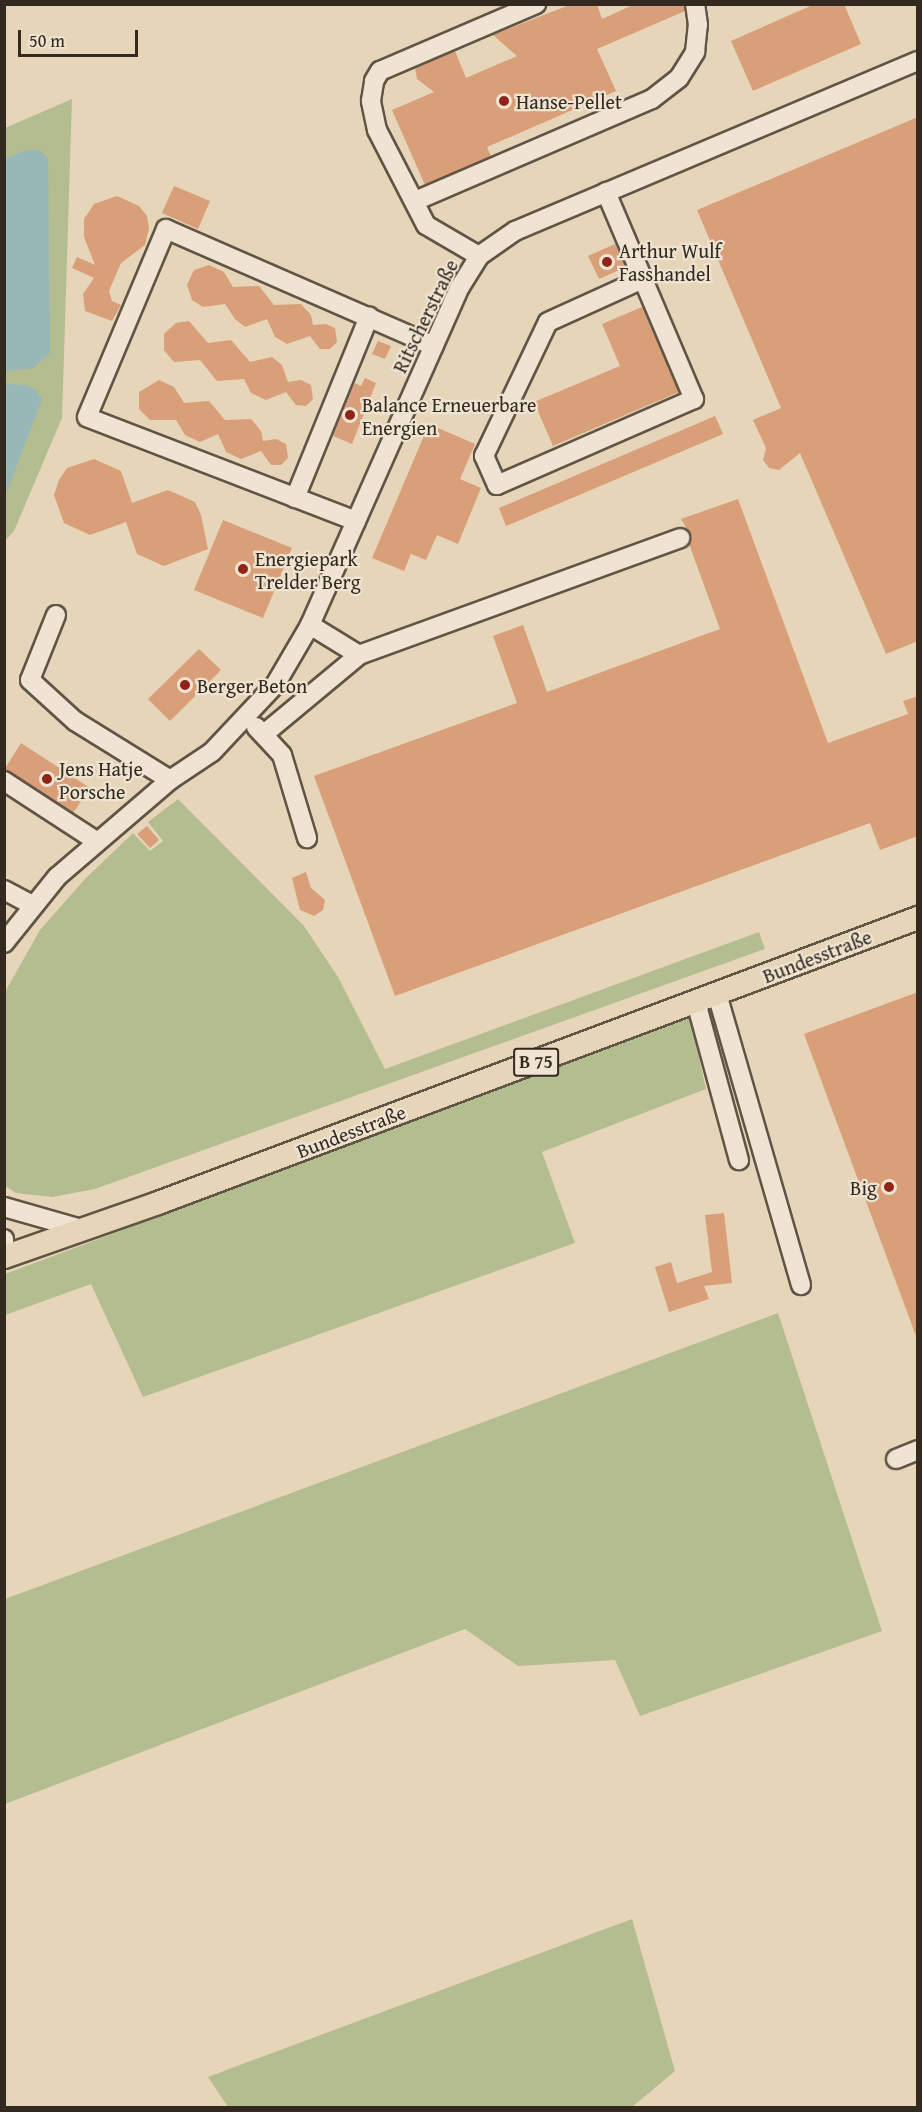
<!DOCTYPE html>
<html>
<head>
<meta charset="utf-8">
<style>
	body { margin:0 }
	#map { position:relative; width:922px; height:2112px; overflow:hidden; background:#e6d5b9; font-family:"Gentium Book Plus",serif }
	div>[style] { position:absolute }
	.green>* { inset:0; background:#b4bd90 }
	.water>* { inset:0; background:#98b7b7 }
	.building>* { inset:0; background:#d89f78 }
	.roads { filter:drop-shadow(2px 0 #605445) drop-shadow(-2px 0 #605445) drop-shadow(0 2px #605445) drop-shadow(0 -2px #605445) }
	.minor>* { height:18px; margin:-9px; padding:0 9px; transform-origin:9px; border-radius:9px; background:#efe4d2 }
	.major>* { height:22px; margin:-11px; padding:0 11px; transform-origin:11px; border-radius:11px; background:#e6d5b9 }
	.dots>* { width:16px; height:16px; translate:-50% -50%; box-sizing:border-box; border:3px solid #efe4d2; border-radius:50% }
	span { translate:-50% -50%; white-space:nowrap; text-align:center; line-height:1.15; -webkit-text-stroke:4.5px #efe4d2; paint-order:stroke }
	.shield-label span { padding:2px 4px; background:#efe4d2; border:2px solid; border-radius:4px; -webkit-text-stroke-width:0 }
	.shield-label { font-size:18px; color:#33291e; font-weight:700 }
	.poi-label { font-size:20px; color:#33291e }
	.left { translate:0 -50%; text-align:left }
	.right { translate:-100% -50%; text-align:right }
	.street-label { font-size:20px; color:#33291e }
	.frame { position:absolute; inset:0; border:6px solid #33291e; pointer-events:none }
	.scale { position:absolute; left:18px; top:30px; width:120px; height:27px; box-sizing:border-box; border:3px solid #33291e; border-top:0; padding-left:8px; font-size:18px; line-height:21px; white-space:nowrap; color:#33291e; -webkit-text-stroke:4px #efe4d2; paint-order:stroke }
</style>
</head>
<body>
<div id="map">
	<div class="green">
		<div style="clip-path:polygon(72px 99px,62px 418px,14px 531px,5px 541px,5px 128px)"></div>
		<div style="clip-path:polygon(178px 799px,304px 926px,338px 977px,385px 1069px,759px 932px,765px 949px,95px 1189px,52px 1197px,16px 1193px,5px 1186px,5px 992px,40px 930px,85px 879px,133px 833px,150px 851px,163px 841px,148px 822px)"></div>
		<div style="clip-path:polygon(690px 1018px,706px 1089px,542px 1152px,575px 1243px,143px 1397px,91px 1284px,5px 1315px,5px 1274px)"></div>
		<div style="clip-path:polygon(778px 1313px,882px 1631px,640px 1716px,615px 1660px,518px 1666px,465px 1629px,5px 1804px,5px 1599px)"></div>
		<div style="clip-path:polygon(632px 1919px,675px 2071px,632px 2107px,228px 2107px,208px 2077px)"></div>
	</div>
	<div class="water">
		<div style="clip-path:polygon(26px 150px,39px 150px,48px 158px,50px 353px,33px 368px,5px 371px,5px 159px)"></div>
		<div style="clip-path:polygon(5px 384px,25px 385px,36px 390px,42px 399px,5px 497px)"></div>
	</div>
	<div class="building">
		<div style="clip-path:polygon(572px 4px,597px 4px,602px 19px,635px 4px,684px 4px,685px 11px,597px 49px,616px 91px,487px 147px,491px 156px,425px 185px,392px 110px,434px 92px,417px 79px,415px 68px,455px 51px,466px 78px,517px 56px,493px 35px)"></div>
		<div style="clip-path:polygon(815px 4px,844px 4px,861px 44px,753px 91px,731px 41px)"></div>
		<div style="clip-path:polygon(918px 117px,918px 641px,886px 654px,800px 453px,779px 470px,769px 468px,763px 460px,766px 448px,753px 420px,781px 408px,697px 210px)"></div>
		<div style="clip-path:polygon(174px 186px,210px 201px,198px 229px,162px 213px)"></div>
		<div style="clip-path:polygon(117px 196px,139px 206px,147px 216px,149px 228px,145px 245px,121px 263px,109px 291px,112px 301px,121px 305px,112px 321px,85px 311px,83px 294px,94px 278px,72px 268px,77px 257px,95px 265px,84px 237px,84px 219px,94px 204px)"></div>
		<div style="clip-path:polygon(615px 244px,626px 267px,599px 279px,588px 256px)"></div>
		<div style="clip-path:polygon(209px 265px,224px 272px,233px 287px,259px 286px,274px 305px,301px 304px,311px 315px,313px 325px,326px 324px,335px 328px,337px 342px,330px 349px,320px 349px,310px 336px,287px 344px,275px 337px,267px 319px,245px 327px,235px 319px,225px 304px,203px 307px,192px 300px,187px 285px,194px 270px)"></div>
		<div style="clip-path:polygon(642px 307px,679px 392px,553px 446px,534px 402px,620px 366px,602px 324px)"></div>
		<div style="clip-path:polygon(189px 321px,208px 343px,231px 340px,250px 362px,272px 357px,282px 365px,288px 382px,301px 380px,311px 385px,313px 399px,306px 406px,296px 405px,286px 392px,266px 400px,251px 393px,244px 379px,217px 381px,200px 360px,174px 362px,164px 350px,164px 334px,176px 323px)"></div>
		<div style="clip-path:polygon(378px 341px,391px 346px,385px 359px,372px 354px)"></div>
		<div style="clip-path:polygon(365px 378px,376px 383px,352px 444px,333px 436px,352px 389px,355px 383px,361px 386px)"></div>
		<div style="clip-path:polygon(159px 380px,174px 387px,184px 403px,209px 401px,225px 420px,251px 419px,261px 431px,263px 441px,276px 439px,286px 444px,288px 458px,281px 465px,271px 465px,261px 451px,241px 459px,226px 452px,218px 434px,200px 442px,185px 435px,176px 420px,150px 420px,139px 409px,139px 392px)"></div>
		<div style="clip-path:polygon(715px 416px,723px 434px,506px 526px,499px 508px)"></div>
		<div style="clip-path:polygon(429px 424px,475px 444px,460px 479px,481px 488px,458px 544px,437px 535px,426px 560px,411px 554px,404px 571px,372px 558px)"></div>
		<div style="clip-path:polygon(94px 459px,121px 471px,132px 503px,168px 490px,195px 502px,201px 515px,208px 549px,164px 566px,137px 554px,126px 522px,90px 535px,64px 523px,54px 495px,59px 480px,67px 468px)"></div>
		<div style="clip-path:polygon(738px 499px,828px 743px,908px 714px,903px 701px,918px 696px,918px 836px,880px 850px,870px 823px,395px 996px,314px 776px,517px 703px,493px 636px,523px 625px,547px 692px,720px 629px,689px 544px,690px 534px,681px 519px)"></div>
		<div style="clip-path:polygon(223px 520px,292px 548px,263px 618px,194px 590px)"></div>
		<div style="clip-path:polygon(199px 649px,221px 670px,170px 721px,148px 699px)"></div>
		<div style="clip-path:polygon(21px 743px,90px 788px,73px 813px,4px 770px)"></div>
		<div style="clip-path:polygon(147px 826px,159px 840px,150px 848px,137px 834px)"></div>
		<div style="clip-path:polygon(306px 872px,311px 888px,325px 900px,323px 910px,314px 916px,300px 910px,292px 878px)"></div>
		<div style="clip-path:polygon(918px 992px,918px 1336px,916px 1336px,804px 1034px)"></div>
		<div style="clip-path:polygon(724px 1213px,732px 1283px,704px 1286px,709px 1299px,669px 1312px,655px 1267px,671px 1262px,677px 1283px,712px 1272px,705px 1215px)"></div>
	</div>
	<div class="roads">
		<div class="minor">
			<div style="left:606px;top:192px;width:225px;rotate:67deg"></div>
			<div style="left:694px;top:399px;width:215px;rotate:156.4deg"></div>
			<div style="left:497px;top:485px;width:32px;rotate:-114deg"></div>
			<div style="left:484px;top:456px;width:148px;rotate:-64.5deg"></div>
			<div style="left:548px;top:322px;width:104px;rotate:-24.4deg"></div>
			<div style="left:415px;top:201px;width:258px;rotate:-23.3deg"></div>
			<div style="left:652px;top:99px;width:34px;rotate:-38deg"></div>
			<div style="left:679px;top:78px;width:31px;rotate:-58deg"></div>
			<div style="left:695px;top:52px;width:27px;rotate:-84deg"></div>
			<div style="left:698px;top:25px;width:21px;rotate:-98deg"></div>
			<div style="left:479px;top:256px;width:61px;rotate:-149.7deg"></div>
			<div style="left:426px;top:225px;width:107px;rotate:-117.3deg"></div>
			<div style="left:377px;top:130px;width:30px;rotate:-102deg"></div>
			<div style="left:371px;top:101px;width:20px;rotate:-81deg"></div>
			<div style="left:374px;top:81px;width:12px;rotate:-59deg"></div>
			<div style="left:380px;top:71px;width:170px;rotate:-23.2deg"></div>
			<div style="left:295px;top:498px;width:196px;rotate:-67.8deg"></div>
			<div style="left:356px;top:521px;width:288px;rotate:-158.9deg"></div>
			<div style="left:87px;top:417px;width:204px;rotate:-67.2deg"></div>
			<div style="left:166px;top:229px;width:292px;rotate:23.6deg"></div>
			<div style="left:56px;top:615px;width:70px;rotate:111.8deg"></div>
			<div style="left:30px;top:680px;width:61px;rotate:42.3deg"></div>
			<div style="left:75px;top:721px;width:112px;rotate:31.8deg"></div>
			<div style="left:310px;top:625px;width:57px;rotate:31.5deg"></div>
			<div style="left:256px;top:727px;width:38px;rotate:47deg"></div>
			<div style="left:282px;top:755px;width:87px;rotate:73.2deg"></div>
			<div style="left:264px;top:734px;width:124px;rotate:-39.7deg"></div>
			<div style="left:359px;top:655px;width:342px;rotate:-20deg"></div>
			<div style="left:4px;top:781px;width:110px;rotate:33.1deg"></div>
			<div style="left:4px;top:890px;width:32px;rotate:28deg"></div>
			<div style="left:4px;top:943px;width:85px;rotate:-51.2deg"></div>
			<div style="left:57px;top:877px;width:149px;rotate:-40.6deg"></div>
			<div style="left:170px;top:780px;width:50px;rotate:-33.7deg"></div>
			<div style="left:212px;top:752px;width:92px;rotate:-46.8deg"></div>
			<div style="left:275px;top:685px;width:69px;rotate:-59.7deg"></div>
			<div style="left:310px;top:625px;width:370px;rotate:-66.1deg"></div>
			<div style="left:460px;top:287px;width:36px;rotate:-58deg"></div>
			<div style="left:479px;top:256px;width:44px;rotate:-34.8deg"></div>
			<div style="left:515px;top:231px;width:437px;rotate:-22.9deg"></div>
			<div style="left:717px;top:994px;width:303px;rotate:73.9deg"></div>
			<div style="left:696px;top:1002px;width:164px;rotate:74.8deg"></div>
			<div style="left:4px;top:1207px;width:80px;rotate:15.9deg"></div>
			<div style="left:4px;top:1239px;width:8px;rotate:90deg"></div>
			<div style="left:896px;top:1459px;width:24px;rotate:-22deg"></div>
		</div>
		<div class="major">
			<div style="left:4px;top:1257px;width:163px;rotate:-19.3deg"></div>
			<div style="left:158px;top:1203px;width:812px;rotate:-20.56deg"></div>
		</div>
	</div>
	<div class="dots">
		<div style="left:504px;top:101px;background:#8f2418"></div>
		<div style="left:607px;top:262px;background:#8f2418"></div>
		<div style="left:350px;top:415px;background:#8f2418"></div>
		<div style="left:243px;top:569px;background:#8f2418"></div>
		<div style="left:185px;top:685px;background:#8f2418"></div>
		<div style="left:47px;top:779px;background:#8f2418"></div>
		<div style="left:889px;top:1187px;background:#8f2418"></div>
	</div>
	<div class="shield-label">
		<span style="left:536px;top:1062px">B 75</span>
	</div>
	<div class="poi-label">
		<span class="left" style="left:516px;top:101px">Hanse-Pellet</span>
		<span class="left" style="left:619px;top:262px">Arthur Wulf<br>Fasshandel</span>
		<span class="left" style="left:362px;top:416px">Balance Erneuerbare<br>Energien</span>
		<span class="left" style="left:255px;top:570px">Energiepark<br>Trelder Berg</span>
		<span class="left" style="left:197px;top:685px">Berger Beton</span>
		<span class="left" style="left:59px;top:780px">Jens Hatje<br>Porsche</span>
		<span class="right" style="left:877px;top:1187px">Big</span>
	</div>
	<div class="street-label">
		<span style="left:425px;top:316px;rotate:-64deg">Ritscherstraße</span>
		<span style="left:817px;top:956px;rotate:-21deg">Bundesstraße</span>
		<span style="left:351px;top:1131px;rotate:-21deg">Bundesstraße</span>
	</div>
	<div class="frame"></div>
	<div class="scale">50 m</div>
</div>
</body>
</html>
